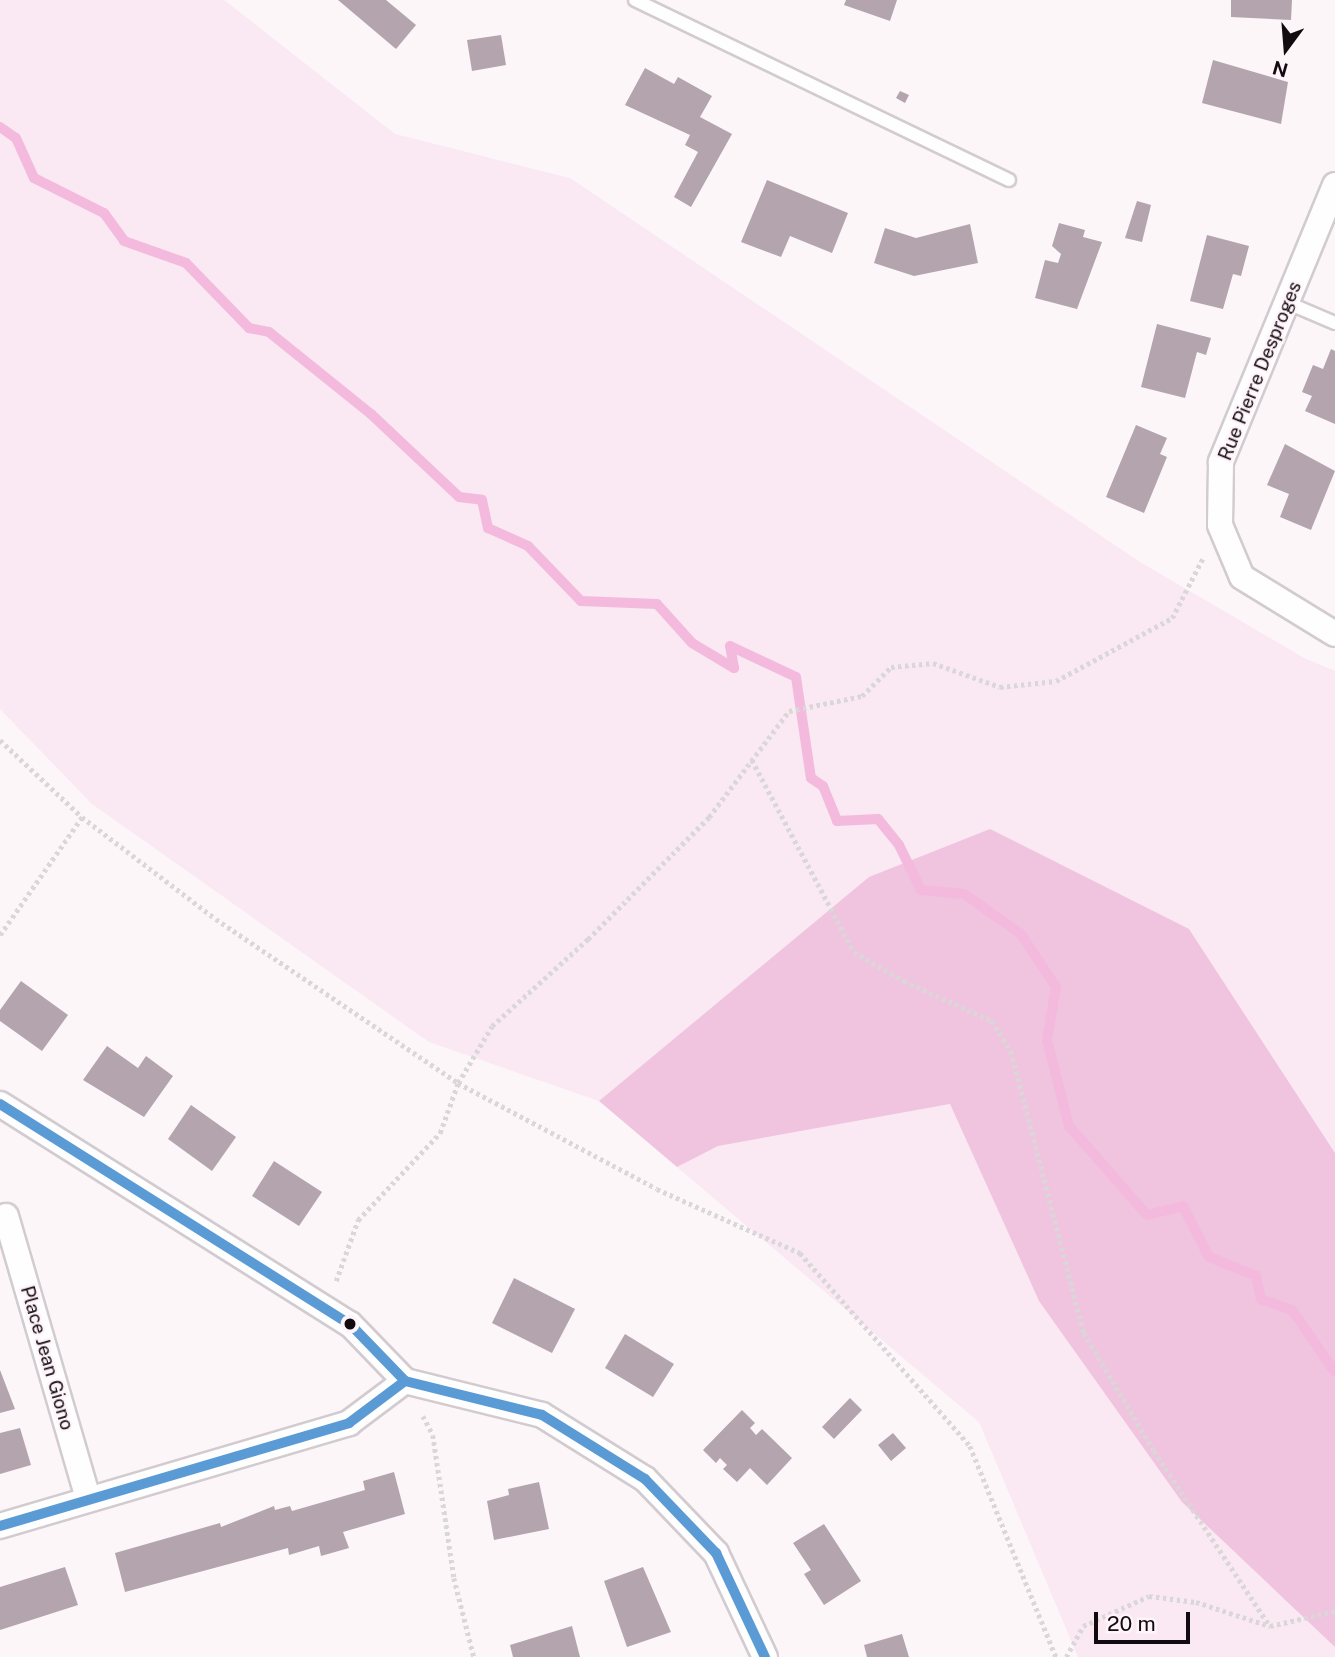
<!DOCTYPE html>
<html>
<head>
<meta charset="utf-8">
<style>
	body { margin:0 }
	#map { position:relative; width:1335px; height:1657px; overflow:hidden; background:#fcf6f9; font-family:"Public Sans",sans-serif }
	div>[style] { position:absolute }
	.green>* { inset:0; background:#fae8f2 }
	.forest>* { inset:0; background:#f0c3df }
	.stream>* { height:10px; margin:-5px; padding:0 5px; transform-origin:5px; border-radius:5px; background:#f3bade }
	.building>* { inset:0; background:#b3a4ae }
	.path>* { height:4.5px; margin-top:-2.25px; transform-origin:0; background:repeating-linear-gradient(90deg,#dad7d9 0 3.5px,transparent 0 7px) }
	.roads { filter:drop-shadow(2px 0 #d2cbcf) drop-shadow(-2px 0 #d2cbcf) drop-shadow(0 2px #d2cbcf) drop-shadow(0 -2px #d2cbcf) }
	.service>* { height:12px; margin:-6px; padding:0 6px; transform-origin:6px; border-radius:6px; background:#fffefe }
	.minor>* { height:24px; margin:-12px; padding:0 12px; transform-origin:12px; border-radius:12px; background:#fffefe }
	.bus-1>* { height:10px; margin:-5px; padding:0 5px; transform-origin:5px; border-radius:5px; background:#5b9bd5 }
	.dots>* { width:19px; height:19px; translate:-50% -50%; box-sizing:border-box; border:4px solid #fef4fa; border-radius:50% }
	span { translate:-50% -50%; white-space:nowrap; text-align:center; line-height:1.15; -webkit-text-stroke:5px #fef4fa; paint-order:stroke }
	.street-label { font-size:19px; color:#110a0e }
	.north { position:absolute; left:1251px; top:14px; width:70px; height:70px; -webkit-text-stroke:5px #fef4fa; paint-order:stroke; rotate:196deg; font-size:19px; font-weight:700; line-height:28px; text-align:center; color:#110a0e }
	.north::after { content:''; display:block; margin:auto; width:24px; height:32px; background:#110a0e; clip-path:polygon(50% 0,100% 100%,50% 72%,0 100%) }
	.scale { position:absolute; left:1094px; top:1612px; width:96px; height:32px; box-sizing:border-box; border:4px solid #110a0e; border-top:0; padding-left:9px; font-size:21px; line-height:24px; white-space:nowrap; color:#110a0e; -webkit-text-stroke:5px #fef4fa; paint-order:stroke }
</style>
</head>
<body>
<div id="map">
	<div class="green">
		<div style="clip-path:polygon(0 0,224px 0,395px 134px,570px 178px,1140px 562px,1304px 658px,1335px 671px,1335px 1153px,1189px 929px,869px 877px,599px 1101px,429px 1042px,92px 804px,0 709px)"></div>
		<div style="clip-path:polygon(950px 1104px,1039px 1301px,1335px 1647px,1335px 1657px,1078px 1657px,979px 1422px,677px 1167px,718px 1146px)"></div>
	</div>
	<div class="forest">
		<div style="clip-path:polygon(990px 829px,1189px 929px,1335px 1153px,1335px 1647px,1182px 1502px,1039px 1301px,950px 1104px,718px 1146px,677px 1167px,599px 1101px,869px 877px)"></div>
	</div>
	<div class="stream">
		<div style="left:0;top:127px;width:19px;rotate:35deg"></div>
		<div style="left:16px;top:138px;width:44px;rotate:65.8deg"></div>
		<div style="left:34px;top:178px;width:78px;rotate:26.6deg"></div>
		<div style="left:104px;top:213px;width:34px;rotate:54deg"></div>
		<div style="left:124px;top:241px;width:66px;rotate:19.5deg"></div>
		<div style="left:186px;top:263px;width:91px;rotate:45.9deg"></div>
		<div style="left:249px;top:328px;width:20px;rotate:11deg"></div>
		<div style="left:269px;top:332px;width:131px;rotate:38.8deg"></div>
		<div style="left:371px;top:414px;width:121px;rotate:43.3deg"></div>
		<div style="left:459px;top:497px;width:23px;rotate:7deg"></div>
		<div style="left:482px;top:500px;width:29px;rotate:78deg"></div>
		<div style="left:488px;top:528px;width:44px;rotate:24.2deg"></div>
		<div style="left:528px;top:546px;width:76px;rotate:46.1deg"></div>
		<div style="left:581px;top:601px;width:76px;rotate:2.3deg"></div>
		<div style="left:657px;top:604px;width:52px;rotate:48.1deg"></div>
		<div style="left:692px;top:643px;width:49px;rotate:30.8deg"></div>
		<div style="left:734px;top:668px;width:22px;rotate:-100deg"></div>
		<div style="left:730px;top:646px;width:73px;rotate:25.2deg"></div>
		<div style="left:796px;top:677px;width:102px;rotate:81.6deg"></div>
		<div style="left:811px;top:778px;width:14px;rotate:34deg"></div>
		<div style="left:823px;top:786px;width:38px;rotate:68deg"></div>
		<div style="left:837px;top:821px;width:41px;rotate:-2.8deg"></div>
		<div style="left:878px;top:819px;width:33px;rotate:51deg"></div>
		<div style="left:899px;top:845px;width:50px;rotate:63.9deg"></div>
		<div style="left:921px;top:890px;width:43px;rotate:5.3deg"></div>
		<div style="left:964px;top:894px;width:70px;rotate:35.1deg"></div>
		<div style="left:1021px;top:934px;width:64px;rotate:56.6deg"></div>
		<div style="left:1056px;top:987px;width:54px;rotate:99.6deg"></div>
		<div style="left:1047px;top:1040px;width:89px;rotate:75.7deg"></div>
		<div style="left:1069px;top:1126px;width:118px;rotate:48.8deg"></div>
		<div style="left:1147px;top:1215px;width:37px;rotate:-14deg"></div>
		<div style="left:1183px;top:1206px;width:57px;rotate:63deg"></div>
		<div style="left:1209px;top:1257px;width:51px;rotate:22deg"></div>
		<div style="left:1256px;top:1276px;width:24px;rotate:78deg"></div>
		<div style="left:1261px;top:1299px;width:33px;rotate:20deg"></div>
		<div style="left:1292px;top:1310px;width:75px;rotate:55.3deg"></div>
	</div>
	<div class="building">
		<div style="clip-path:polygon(338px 0,386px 0,416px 25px,396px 49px)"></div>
		<div style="clip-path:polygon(846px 0,897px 0,890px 21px,844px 5px)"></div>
		<div style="clip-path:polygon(1231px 0,1292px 0,1291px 20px,1231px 17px)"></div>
		<div style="clip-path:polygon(501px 35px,506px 65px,472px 71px,467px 40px)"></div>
		<div style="clip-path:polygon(1213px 60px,1288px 82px,1281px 124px,1202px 103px)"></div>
		<div style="clip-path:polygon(645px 68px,674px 84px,678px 77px,712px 96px,700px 117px,732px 134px,691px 207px,674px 197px,698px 152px,685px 145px,690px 135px,625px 105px)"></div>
		<div style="clip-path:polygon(900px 91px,909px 95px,905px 103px,896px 98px)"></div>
		<div style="clip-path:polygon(767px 180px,848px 213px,832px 253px,790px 236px,781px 257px,741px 242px)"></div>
		<div style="clip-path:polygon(1137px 201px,1151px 205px,1142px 242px,1125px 238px)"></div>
		<div style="clip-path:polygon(1059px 223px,1085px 230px,1083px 237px,1102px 242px,1077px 309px,1035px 298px,1045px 260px,1058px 263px,1061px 254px,1052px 246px)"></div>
		<div style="clip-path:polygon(970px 224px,978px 263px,914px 276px,874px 263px,885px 228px,916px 238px)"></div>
		<div style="clip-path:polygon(1207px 235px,1249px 246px,1241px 276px,1233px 274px,1223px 309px,1190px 301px)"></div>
		<div style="clip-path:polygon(1157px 324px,1211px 338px,1206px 355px,1197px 352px,1185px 398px,1141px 387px)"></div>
		<div style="clip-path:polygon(1331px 349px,1335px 351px,1335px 424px,1305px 411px,1312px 396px,1302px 392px,1313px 365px,1323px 369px)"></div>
		<div style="clip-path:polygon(1136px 425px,1167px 438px,1160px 454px,1167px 457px,1144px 513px,1106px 497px)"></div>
		<div style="clip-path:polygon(1285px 444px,1335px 471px,1311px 530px,1280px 517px,1289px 494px,1267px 485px)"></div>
		<div style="clip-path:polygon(21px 981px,68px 1015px,42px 1051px,0 1021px,0 1010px)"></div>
		<div style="clip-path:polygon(107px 1046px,138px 1068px,146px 1056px,173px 1076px,144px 1117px,83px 1080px)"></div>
		<div style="clip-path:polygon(191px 1105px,236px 1137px,212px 1171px,168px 1139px)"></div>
		<div style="clip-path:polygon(274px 1161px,322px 1192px,299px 1226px,252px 1196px)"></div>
		<div style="clip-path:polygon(514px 1278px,575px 1309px,552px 1353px,492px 1323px)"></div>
		<div style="clip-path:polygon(625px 1334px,674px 1364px,653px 1397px,605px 1368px)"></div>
		<div style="clip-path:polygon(0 1370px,15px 1409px,0 1413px)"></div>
		<div style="clip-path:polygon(850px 1398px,862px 1410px,834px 1439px,822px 1427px)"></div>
		<div style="clip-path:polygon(742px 1410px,755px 1423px,750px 1428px,756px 1435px,762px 1429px,792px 1458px,767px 1485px,750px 1468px,737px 1482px,723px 1469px,727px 1465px,720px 1458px,716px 1463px,703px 1450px)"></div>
		<div style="clip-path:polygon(20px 1428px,31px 1465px,0 1474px,0 1433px)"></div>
		<div style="clip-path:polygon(893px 1433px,906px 1448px,891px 1461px,878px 1445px)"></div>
		<div style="clip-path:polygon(394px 1472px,405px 1514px,343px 1532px,349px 1548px,321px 1556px,319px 1546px,289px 1555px,288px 1548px,125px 1592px,115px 1553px,220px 1523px,221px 1527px,274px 1506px,275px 1510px,290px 1506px,292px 1511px,365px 1490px,363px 1481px)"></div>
		<div style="clip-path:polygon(539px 1482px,549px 1529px,494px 1540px,487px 1501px,509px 1495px,508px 1489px)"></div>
		<div style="clip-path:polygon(824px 1524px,861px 1581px,824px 1605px,804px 1574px,811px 1570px,793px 1543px)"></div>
		<div style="clip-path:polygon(65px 1567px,78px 1605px,0 1630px,0 1587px)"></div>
		<div style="clip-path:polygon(643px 1567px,671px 1632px,627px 1647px,604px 1581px)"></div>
		<div style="clip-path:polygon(572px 1626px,580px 1657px,513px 1657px,510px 1645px)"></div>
		<div style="clip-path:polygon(902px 1634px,909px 1657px,867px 1657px,864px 1645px)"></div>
	</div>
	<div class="path">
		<div style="left:0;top:740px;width:112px;rotate:43.2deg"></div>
		<div style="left:82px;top:817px;width:168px;rotate:37.3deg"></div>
		<div style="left:216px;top:919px;width:292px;rotate:34.1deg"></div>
		<div style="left:458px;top:1083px;width:225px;rotate:28deg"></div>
		<div style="left:657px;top:1189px;width:157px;rotate:24.1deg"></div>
		<div style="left:800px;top:1253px;width:257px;rotate:48.6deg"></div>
		<div style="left:970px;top:1446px;width:228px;rotate:67.8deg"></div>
		<div style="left:752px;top:760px;width:217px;rotate:62deg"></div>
		<div style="left:854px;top:952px;width:58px;rotate:30.1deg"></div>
		<div style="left:904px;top:981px;width:97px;rotate:24.4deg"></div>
		<div style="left:992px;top:1021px;width:36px;rotate:58deg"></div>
		<div style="left:1011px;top:1051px;width:291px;rotate:75.5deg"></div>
		<div style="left:1084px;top:1333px;width:137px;rotate:59.3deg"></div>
		<div style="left:1154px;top:1451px;width:210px;rotate:56.5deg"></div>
		<div style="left:0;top:935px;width:144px;rotate:-55.2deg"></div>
		<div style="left:336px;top:1281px;width:65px;rotate:-70.2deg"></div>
		<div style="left:358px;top:1220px;width:120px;rotate:-46.7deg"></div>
		<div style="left:440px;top:1133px;width:53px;rotate:-70.2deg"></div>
		<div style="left:458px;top:1083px;width:66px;rotate:-59.2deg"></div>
		<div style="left:492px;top:1026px;width:130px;rotate:-42.2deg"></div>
		<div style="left:588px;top:939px;width:172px;rotate:-45.2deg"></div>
		<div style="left:709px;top:817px;width:133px;rotate:-53deg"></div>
		<div style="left:789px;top:711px;width:75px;rotate:-11.6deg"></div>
		<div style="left:862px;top:696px;width:41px;rotate:-45deg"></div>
		<div style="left:891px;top:667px;width:42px;rotate:-5.4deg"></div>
		<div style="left:933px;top:663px;width:71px;rotate:19.7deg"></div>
		<div style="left:1000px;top:687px;width:56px;rotate:-6.1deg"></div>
		<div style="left:1056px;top:681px;width:132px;rotate:-28.5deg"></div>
		<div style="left:1172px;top:618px;width:68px;rotate:-62.7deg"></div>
		<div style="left:423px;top:1416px;width:21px;rotate:62deg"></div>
		<div style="left:433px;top:1435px;width:145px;rotate:81.6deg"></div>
		<div style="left:454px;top:1578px;width:81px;rotate:75.8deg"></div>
		<div style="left:1066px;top:1657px;width:35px;rotate:-61deg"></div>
		<div style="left:1083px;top:1626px;width:72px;rotate:-24.4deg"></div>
		<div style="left:1149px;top:1596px;width:47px;rotate:7.3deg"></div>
		<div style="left:1196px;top:1602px;width:78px;rotate:18deg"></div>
		<div style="left:1270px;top:1626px;width:67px;rotate:-13deg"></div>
	</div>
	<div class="roads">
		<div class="service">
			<div style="left:635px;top:0;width:415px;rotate:25.7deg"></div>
			<div style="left:1288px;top:303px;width:51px;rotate:23.1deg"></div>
		</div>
		<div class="minor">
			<div style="left:1335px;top:185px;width:300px;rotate:112.4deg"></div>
			<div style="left:1221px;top:462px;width:63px;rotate:90.9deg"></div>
			<div style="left:1220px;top:525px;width:56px;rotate:67.1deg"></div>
			<div style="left:1242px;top:577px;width:109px;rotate:31.5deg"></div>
			<div style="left:0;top:1104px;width:413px;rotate:32.2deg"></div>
			<div style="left:350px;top:1324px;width:79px;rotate:46deg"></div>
			<div style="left:405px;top:1381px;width:141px;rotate:13.9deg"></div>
			<div style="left:542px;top:1415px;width:121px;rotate:31.9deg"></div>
			<div style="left:645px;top:1479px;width:103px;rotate:46.2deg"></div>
			<div style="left:716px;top:1553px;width:115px;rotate:64.8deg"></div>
			<div style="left:6px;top:1216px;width:295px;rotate:73.8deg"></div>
			<div style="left:0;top:1526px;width:364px;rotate:-16.4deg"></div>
			<div style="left:349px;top:1423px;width:70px;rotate:-36.9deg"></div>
		</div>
	</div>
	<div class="bus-1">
		<div style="left:0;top:1104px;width:413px;rotate:32.2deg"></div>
		<div style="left:350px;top:1324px;width:79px;rotate:46deg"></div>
		<div style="left:405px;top:1381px;width:141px;rotate:13.9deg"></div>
		<div style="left:542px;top:1415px;width:121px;rotate:31.9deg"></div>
		<div style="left:645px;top:1479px;width:103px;rotate:46.2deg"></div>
		<div style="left:716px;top:1553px;width:115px;rotate:64.8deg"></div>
		<div style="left:0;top:1526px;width:364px;rotate:-16.4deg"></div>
		<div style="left:349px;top:1423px;width:70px;rotate:-36.9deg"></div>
	</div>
	<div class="dots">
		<div style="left:350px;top:1324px;background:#110a0e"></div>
	</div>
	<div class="street-label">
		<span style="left:1260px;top:371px;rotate:-68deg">Rue Pierre Desproges</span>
		<span style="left:47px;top:1358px;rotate:74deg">Place Jean Giono</span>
	</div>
	<div class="north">N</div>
	<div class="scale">20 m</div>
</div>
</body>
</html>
